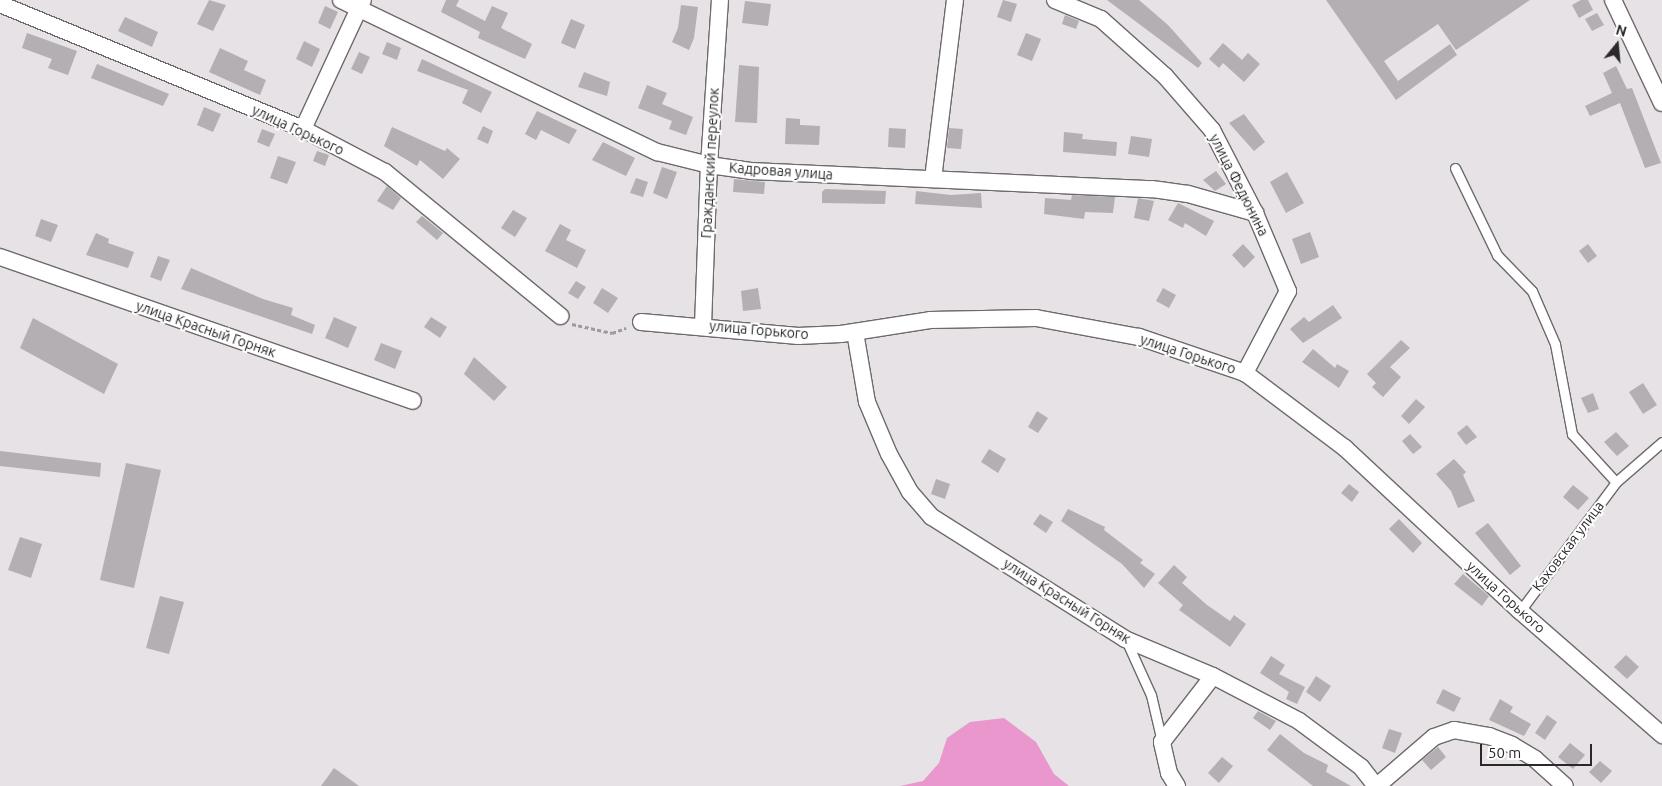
<!DOCTYPE html>
<html>
<head>
<meta charset="utf-8">
<style>
	body { margin:0 }
	#map { position:relative; width:1662px; height:786px; overflow:hidden; background:#e6e2e5; font-family:Ubuntu,sans-serif }
	div>[style] { position:absolute }
	.forest>* { inset:0; background:#ea97ce }
	.building>* { inset:0; background:#b3afb2 }
	.path>* { height:2.5px; margin-top:-1.25px; transform-origin:0; background:repeating-linear-gradient(90deg,#9e9b9d 0 4px,transparent 0 6.5px) }
	.roads { filter:drop-shadow(1px 0 #6e6a6c) drop-shadow(-1px 0 #6e6a6c) drop-shadow(0 1px #6e6a6c) drop-shadow(0 -1px #6e6a6c) }
	.service>* { height:9px; margin:-4.5px; padding:0 4.5px; transform-origin:4.5px; border-radius:4.5px; background:#fff }
	.minor>* { height:16px; margin:-8px; padding:0 8px; transform-origin:8px; border-radius:8px; background:#fff }
	span { translate:-50% -50%; white-space:nowrap; text-align:center; line-height:1.15; -webkit-text-stroke:4px #fff; paint-order:stroke }
	.street-label { font-size:14px; color:#2a2829 }
	.north { position:absolute; left:1592px; top:20px; width:50px; height:50px; -webkit-text-stroke:4px #fff; paint-order:stroke; rotate:17deg; font-size:14px; font-weight:700; line-height:20px; text-align:center; color:#2a2829 }
	.north::after { content:''; display:block; margin:auto; width:18px; height:22px; background:#2a2829; clip-path:polygon(50% 0,100% 100%,50% 72%,0 100%) }
	.scale { position:absolute; left:1480px; top:744px; width:112px; height:22px; box-sizing:border-box; border:2px solid #2a2829; border-top:0; padding-left:6px; font-size:15px; line-height:18px; white-space:nowrap; color:#2a2829; -webkit-text-stroke:4px #fff; paint-order:stroke }
</style>
</head>
<body>
<div id="map">
	<div class="forest">
		<div style="clip-path:polygon(1004px 718px,1036px 742px,1054px 774px,1069px 786px,900px 786px,923px 781px,939px 763px,947px 738px,970px 722px)"></div>
	</div>
	<div class="building">
		<div style="clip-path:polygon(209px 0,226px 5px,213px 31px,197px 24px)"></div>
		<div style="clip-path:polygon(446px 0,459px 0,456px 6px,485px 21px,492px 6px,508px 13px,501px 28px,532px 44px,525px 59px,478px 38px,480px 32px,441px 12px)"></div>
		<div style="clip-path:polygon(1003px 0,1017px 4px,1011px 22px,997px 17px)"></div>
		<div style="clip-path:polygon(1107px 0,1139px 0,1168px 25px,1202px 63px,1198px 68px)"></div>
		<div style="clip-path:polygon(1326px 0,1530px 0,1456px 50px,1438px 24px,1384px 61px,1398px 81px,1450px 44px,1457px 55px,1396px 100px)"></div>
		<div style="clip-path:polygon(1581px 0,1588px 0,1593px 10px,1579px 18px,1572px 5px)"></div>
		<div style="clip-path:polygon(745px 1px,771px 4px,768px 26px,742px 23px)"></div>
		<div style="clip-path:polygon(681px 5px,698px 7px,694px 38px,689px 50px,672px 42px,678px 28px)"></div>
		<div style="clip-path:polygon(325px 6px,338px 12px,330px 29px,318px 23px)"></div>
		<div style="clip-path:polygon(1597px 13px,1604px 25px,1592px 31px,1585px 19px)"></div>
		<div style="clip-path:polygon(1065px 15px,1079px 21px,1076px 29px,1062px 24px)"></div>
		<div style="clip-path:polygon(125px 17px,158px 32px,152px 47px,118px 31px)"></div>
		<div style="clip-path:polygon(571px 19px,585px 25px,575px 49px,561px 43px)"></div>
		<div style="clip-path:polygon(27px 33px,77px 51px,68px 75px,48px 68px,52px 59px,22px 48px)"></div>
		<div style="clip-path:polygon(1026px 33px,1041px 39px,1032px 61px,1017px 55px)"></div>
		<div style="clip-path:polygon(304px 41px,320px 49px,312px 67px,296px 59px)"></div>
		<div style="clip-path:polygon(387px 42px,401px 48px,397px 60px,382px 54px)"></div>
		<div style="clip-path:polygon(1223px 43px,1242px 60px,1248px 53px,1260px 64px,1244px 82px,1223px 63px,1219px 68px,1209px 59px)"></div>
		<div style="clip-path:polygon(220px 48px,248px 61px,244px 70px,266px 80px,260px 95px,209px 72px)"></div>
		<div style="clip-path:polygon(359px 52px,370px 57px,362px 74px,351px 69px)"></div>
		<div style="clip-path:polygon(422px 59px,492px 92px,481px 113px,462px 103px,468px 90px,417px 71px)"></div>
		<div style="clip-path:polygon(97px 64px,169px 94px,163px 106px,91px 78px)"></div>
		<div style="clip-path:polygon(739px 65px,759px 67px,757px 123px,735px 122px)"></div>
		<div style="clip-path:polygon(1616px 66px,1627px 89px,1632px 88px,1661px 163px,1645px 168px,1620px 103px,1590px 116px,1585px 106px,1612px 93px,1603px 73px)"></div>
		<div style="clip-path:polygon(584px 72px,610px 82px,607px 96px,578px 87px)"></div>
		<div style="clip-path:polygon(647px 85px,667px 93px,662px 104px,693px 117px,686px 135px,669px 129px,672px 121px,638px 108px)"></div>
		<div style="clip-path:polygon(204px 107px,221px 114px,213px 132px,197px 125px)"></div>
		<div style="clip-path:polygon(537px 111px,577px 130px,569px 144px,541px 130px,536px 140px,525px 134px)"></div>
		<div style="clip-path:polygon(1244px 114px,1265px 142px,1254px 151px,1229px 123px)"></div>
		<div style="clip-path:polygon(786px 118px,800px 119px,800px 125px,820px 126px,819px 145px,785px 144px)"></div>
		<div style="clip-path:polygon(483px 126px,493px 131px,488px 144px,477px 139px)"></div>
		<div style="clip-path:polygon(392px 127px,445px 151px,447px 148px,460px 159px,443px 179px,420px 160px,417px 166px,384px 146px)"></div>
		<div style="clip-path:polygon(889px 128px,906px 129px,905px 148px,888px 147px)"></div>
		<div style="clip-path:polygon(949px 128px,963px 129px,961px 149px,947px 148px)"></div>
		<div style="clip-path:polygon(262px 129px,275px 134px,269px 147px,257px 142px)"></div>
		<div style="clip-path:polygon(1064px 132px,1083px 134px,1082px 139px,1117px 142px,1116px 156px,1063px 152px)"></div>
		<div style="clip-path:polygon(1131px 136px,1152px 139px,1149px 157px,1128px 154px)"></div>
		<div style="clip-path:polygon(603px 142px,635px 158px,626px 176px,592px 160px)"></div>
		<div style="clip-path:polygon(317px 151px,329px 155px,325px 166px,313px 161px)"></div>
		<div style="clip-path:polygon(278px 156px,296px 162px,287px 184px,270px 178px)"></div>
		<div style="clip-path:polygon(662px 167px,677px 172px,667px 199px,653px 193px)"></div>
		<div style="clip-path:polygon(1216px 171px,1226px 184px,1215px 191px,1203px 180px)"></div>
		<div style="clip-path:polygon(1287px 172px,1304px 203px,1286px 213px,1270px 182px)"></div>
		<div style="clip-path:polygon(636px 178px,648px 182px,643px 197px,630px 193px)"></div>
		<div style="clip-path:polygon(734px 179px,765px 182px,764px 194px,733px 192px)"></div>
		<div style="clip-path:polygon(387px 186px,401px 198px,393px 210px,377px 201px)"></div>
		<div style="clip-path:polygon(825px 189px,886px 191px,885px 204px,822px 203px,822px 192px)"></div>
		<div style="clip-path:polygon(916px 191px,951px 195px,981px 193px,982px 208px,915px 204px)"></div>
		<div style="clip-path:polygon(1072px 195px,1115px 197px,1113px 213px,1085px 212px,1084px 219px,1044px 214px,1045px 198px,1071px 200px)"></div>
		<div style="clip-path:polygon(1138px 198px,1154px 201px,1149px 221px,1134px 218px)"></div>
		<div style="clip-path:polygon(1178px 203px,1214px 221px,1206px 236px,1185px 223px,1183px 228px,1168px 220px)"></div>
		<div style="clip-path:polygon(513px 210px,527px 218px,515px 237px,501px 228px)"></div>
		<div style="clip-path:polygon(422px 216px,443px 233px,437px 240px,416px 222px)"></div>
		<div style="clip-path:polygon(41px 219px,58px 225px,51px 242px,35px 236px)"></div>
		<div style="clip-path:polygon(560px 224px,571px 230px,566px 240px,586px 250px,577px 268px,545px 251px)"></div>
		<div style="clip-path:polygon(1310px 232px,1319px 257px,1301px 264px,1292px 239px)"></div>
		<div style="clip-path:polygon(96px 233px,109px 239px,108px 243px,134px 252px,128px 268px,86px 255px)"></div>
		<div style="clip-path:polygon(1243px 244px,1255px 257px,1244px 268px,1232px 255px)"></div>
		<div style="clip-path:polygon(1588px 244px,1597px 256px,1588px 263px,1579px 251px)"></div>
		<div style="clip-path:polygon(158px 256px,170px 260px,161px 281px,150px 277px)"></div>
		<div style="clip-path:polygon(191px 268px,263px 299px,293px 308px,291px 315px,315px 325px,312px 334px,181px 289px)"></div>
		<div style="clip-path:polygon(576px 281px,586px 287px,578px 299px,568px 293px)"></div>
		<div style="clip-path:polygon(602px 288px,618px 298px,608px 313px,593px 303px)"></div>
		<div style="clip-path:polygon(758px 288px,761px 309px,743px 311px,741px 291px)"></div>
		<div style="clip-path:polygon(1163px 288px,1176px 295px,1169px 308px,1156px 301px)"></div>
		<div style="clip-path:polygon(1333px 305px,1342px 318px,1303px 343px,1290px 329px,1304px 317px,1309px 322px)"></div>
		<div style="clip-path:polygon(334px 317px,357px 327px,348px 348px,325px 338px)"></div>
		<div style="clip-path:polygon(431px 317px,447px 327px,440px 338px,424px 327px)"></div>
		<div style="clip-path:polygon(33px 318px,118px 364px,104px 394px,20px 348px)"></div>
		<div style="clip-path:polygon(1401px 340px,1410px 348px,1390px 367px,1401px 377px,1383px 397px,1372px 387px,1376px 383px,1367px 374px)"></div>
		<div style="clip-path:polygon(381px 343px,402px 351px,395px 369px,374px 360px)"></div>
		<div style="clip-path:polygon(1313px 349px,1335px 368px,1337px 364px,1349px 371px,1339px 388px,1302px 362px)"></div>
		<div style="clip-path:polygon(474px 357px,507px 387px,494px 401px,464px 374px)"></div>
		<div style="clip-path:polygon(1643px 383px,1657px 405px,1643px 414px,1629px 392px)"></div>
		<div style="clip-path:polygon(1593px 393px,1599px 409px,1588px 413px,1581px 398px)"></div>
		<div style="clip-path:polygon(1416px 399px,1425px 407px,1409px 424px,1401px 416px)"></div>
		<div style="clip-path:polygon(1037px 411px,1048px 418px,1038px 433px,1028px 427px)"></div>
		<div style="clip-path:polygon(1467px 425px,1477px 437px,1466px 445px,1457px 433px)"></div>
		<div style="clip-path:polygon(1616px 432px,1629px 446px,1617px 456px,1604px 442px)"></div>
		<div style="clip-path:polygon(1410px 434px,1422px 447px,1413px 454px,1402px 441px)"></div>
		<div style="clip-path:polygon(989px 449px,1006px 459px,998px 473px,981px 462px)"></div>
		<div style="clip-path:polygon(0 451px,101px 463px,100px 477px,0 466px)"></div>
		<div style="clip-path:polygon(1454px 459px,1466px 472px,1463px 475px,1475px 501px,1458px 508px,1451px 491px,1436px 474px)"></div>
		<div style="clip-path:polygon(126px 463px,161px 470px,134px 588px,100px 580px)"></div>
		<div style="clip-path:polygon(936px 479px,950px 484px,945px 499px,931px 494px)"></div>
		<div style="clip-path:polygon(1349px 484px,1359px 492px,1352px 502px,1341px 493px)"></div>
		<div style="clip-path:polygon(1573px 485px,1589px 498px,1578px 510px,1563px 497px)"></div>
		<div style="clip-path:polygon(1068px 509px,1105px 527px,1104px 530px,1143px 560px,1140px 563px,1155px 574px,1144px 588px,1122px 564px,1061px 521px)"></div>
		<div style="clip-path:polygon(1040px 514px,1053px 522px,1046px 533px,1033px 524px)"></div>
		<div style="clip-path:polygon(1399px 519px,1422px 543px,1413px 553px,1389px 529px)"></div>
		<div style="clip-path:polygon(1488px 523px,1521px 566px,1510px 575px,1475px 533px)"></div>
		<div style="clip-path:polygon(20px 537px,42px 544px,31px 578px,8px 570px)"></div>
		<div style="clip-path:polygon(1174px 565px,1187px 577px,1182px 583px,1207px 605px,1230px 621px,1234px 615px,1246px 624px,1230px 647px,1179px 610px,1183px 605px,1158px 583px)"></div>
		<div style="clip-path:polygon(1463px 574px,1489px 596px,1482px 606px,1454px 584px)"></div>
		<div style="clip-path:polygon(160px 596px,184px 602px,169px 654px,146px 648px)"></div>
		<div style="clip-path:polygon(1626px 655px,1639px 667px,1627px 679px,1614px 667px)"></div>
		<div style="clip-path:polygon(1271px 656px,1285px 665px,1279px 674px,1305px 687px,1297px 704px,1286px 699px,1289px 692px,1260px 673px)"></div>
		<div style="clip-path:polygon(1316px 676px,1331px 686px,1320px 702px,1306px 692px)"></div>
		<div style="clip-path:polygon(1443px 689px,1461px 698px,1454px 712px,1436px 703px)"></div>
		<div style="clip-path:polygon(1500px 699px,1513px 707px,1510px 712px,1531px 724px,1524px 736px,1489px 720px)"></div>
		<div style="clip-path:polygon(1258px 711px,1276px 721px,1270px 730px,1253px 718px)"></div>
		<div style="clip-path:polygon(1547px 715px,1557px 722px,1545px 740px,1535px 733px)"></div>
		<div style="clip-path:polygon(1389px 729px,1402px 733px,1395px 753px,1382px 748px)"></div>
		<div style="clip-path:polygon(1280px 734px,1304px 753px,1328px 765px,1326px 772px,1351px 786px,1313px 786px,1267px 750px)"></div>
		<div style="clip-path:polygon(1570px 743px,1585px 755px,1573px 769px,1558px 757px)"></div>
		<div style="clip-path:polygon(1438px 747px,1446px 757px,1431px 770px,1422px 760px)"></div>
		<div style="clip-path:polygon(1222px 757px,1233px 766px,1219px 783px,1208px 773px)"></div>
		<div style="clip-path:polygon(1600px 761px,1612px 771px,1601px 783px,1589px 772px)"></div>
		<div style="clip-path:polygon(334px 768px,359px 786px,321px 786px)"></div>
	</div>
	<div class="path">
		<div style="left:572px;top:324px;width:41px;rotate:12.7deg"></div>
		<div style="left:612px;top:333px;width:15px;rotate:-20deg"></div>
	</div>
	<div class="roads">
		<div class="service">
			<div style="left:1455px;top:168px;width:97px;rotate:64.2deg"></div>
			<div style="left:1497px;top:255px;width:50px;rotate:45.8deg"></div>
			<div style="left:1532px;top:291px;width:58px;rotate:66.5deg"></div>
			<div style="left:1555px;top:344px;width:92px;rotate:79.3deg"></div>
			<div style="left:1572px;top:434px;width:65px;rotate:47.5deg"></div>
			<div style="left:1520px;top:611px;width:161px;rotate:-53.3deg"></div>
			<div style="left:1616px;top:482px;width:61px;rotate:-41deg"></div>
			<div style="left:1126px;top:640px;width:60px;rotate:65.6deg"></div>
			<div style="left:1151px;top:695px;width:48px;rotate:76.8deg"></div>
		</div>
		<div class="minor">
			<div style="left:341px;top:0;width:351px;rotate:25.7deg"></div>
			<div style="left:657px;top:152px;width:54px;rotate:14deg"></div>
			<div style="left:709px;top:165px;width:42px;rotate:8.1deg"></div>
			<div style="left:751px;top:171px;width:401px;rotate:2.6deg"></div>
			<div style="left:1152px;top:189px;width:36px;rotate:8deg"></div>
			<div style="left:1188px;top:194px;width:70px;rotate:15.8deg"></div>
			<div style="left:1055px;top:0;width:50px;rotate:22.4deg"></div>
			<div style="left:1101px;top:19px;width:86px;rotate:41.7deg"></div>
			<div style="left:1165px;top:76px;width:72px;rotate:49deg"></div>
			<div style="left:1212px;top:130px;width:93px;rotate:62.6deg"></div>
			<div style="left:1255px;top:213px;width:85px;rotate:67.1deg"></div>
			<div style="left:1288px;top:291px;width:93px;rotate:117.7deg"></div>
			<div style="left:1613px;top:0;width:114px;rotate:64.6deg"></div>
			<div style="left:0;top:4px;width:328px;rotate:22.4deg"></div>
			<div style="left:303px;top:129px;width:93px;rotate:27.7deg"></div>
			<div style="left:385px;top:172px;width:227px;rotate:39.4deg"></div>
			<div style="left:303px;top:129px;width:142px;rotate:-65.1deg"></div>
			<div style="left:933px;top:179px;width:180px;rotate:-83deg"></div>
			<div style="left:0;top:257px;width:437px;rotate:19.2deg"></div>
			<div style="left:641px;top:322px;width:158px;rotate:5.1deg"></div>
			<div style="left:798px;top:336px;width:43px;rotate:-2.7deg"></div>
			<div style="left:841px;top:334px;width:90px;rotate:-8.9deg"></div>
			<div style="left:930px;top:320px;width:106px;rotate:-1.1deg"></div>
			<div style="left:1036px;top:318px;width:105px;rotate:10.5deg"></div>
			<div style="left:1139px;top:337px;width:112px;rotate:18.8deg"></div>
			<div style="left:1245px;top:373px;width:125px;rotate:36.9deg"></div>
			<div style="left:1345px;top:448px;width:239px;rotate:43deg"></div>
			<div style="left:1520px;top:611px;width:189px;rotate:41.1deg"></div>
			<div style="left:703px;top:326px;width:161px;rotate:-87.9deg"></div>
			<div style="left:709px;top:165px;width:165px;rotate:-86.2deg"></div>
			<div style="left:855px;top:332px;width:71px;rotate:80.3deg"></div>
			<div style="left:867px;top:402px;width:56px;rotate:67.1deg"></div>
			<div style="left:889px;top:454px;width:43px;rotate:61.1deg"></div>
			<div style="left:910px;top:492px;width:33px;rotate:49deg"></div>
			<div style="left:932px;top:517px;width:228px;rotate:32.3deg"></div>
			<div style="left:1125px;top:639px;width:95px;rotate:22.8deg"></div>
			<div style="left:1213px;top:676px;width:97px;rotate:27.6deg"></div>
			<div style="left:1299px;top:721px;width:77px;rotate:36.6deg"></div>
			<div style="left:1361px;top:767px;width:24px;rotate:52deg"></div>
			<div style="left:1177px;top:786px;width:15px;rotate:-122deg"></div>
			<div style="left:1169px;top:773px;width:32px;rotate:-103deg"></div>
			<div style="left:1162px;top:742px;width:83px;rotate:-52.3deg"></div>
			<div style="left:1377px;top:786px;width:75px;rotate:-40.7deg"></div>
			<div style="left:1434px;top:737px;width:21px;rotate:-19deg"></div>
			<div style="left:1454px;top:730px;width:36px;rotate:10deg"></div>
			<div style="left:1489px;top:736px;width:25px;rotate:21deg"></div>
			<div style="left:1512px;top:745px;width:27px;rotate:31deg"></div>
			<div style="left:1535px;top:759px;width:40px;rotate:42deg"></div>
		</div>
	</div>
	<div class="street-label">
		<span style="left:298px;top:130px;rotate:25deg">улица Горького</span>
		<span style="left:710px;top:163px;rotate:-87deg">Гражданский переулок</span>
		<span style="left:781px;top:171px;rotate:4deg">Кадровая улица</span>
		<span style="left:1239px;top:185px;rotate:63deg">улица Федюнина</span>
		<span style="left:206px;top:329px;rotate:19deg">улица Красный Горняк</span>
		<span style="left:759px;top:330px;rotate:5deg">улица Горького</span>
		<span style="left:1188px;top:354px;rotate:18deg">улица Горького</span>
		<span style="left:1568px;top:546px;rotate:-53deg">Каховская улица</span>
		<span style="left:1506px;top:597px;rotate:42deg">улица Горького</span>
		<span style="left:1067px;top:601px;rotate:32deg">улица Красный Горняк</span>
	</div>
	<div class="north">N</div>
	<div class="scale">50 m</div>
</div>
</body>
</html>
